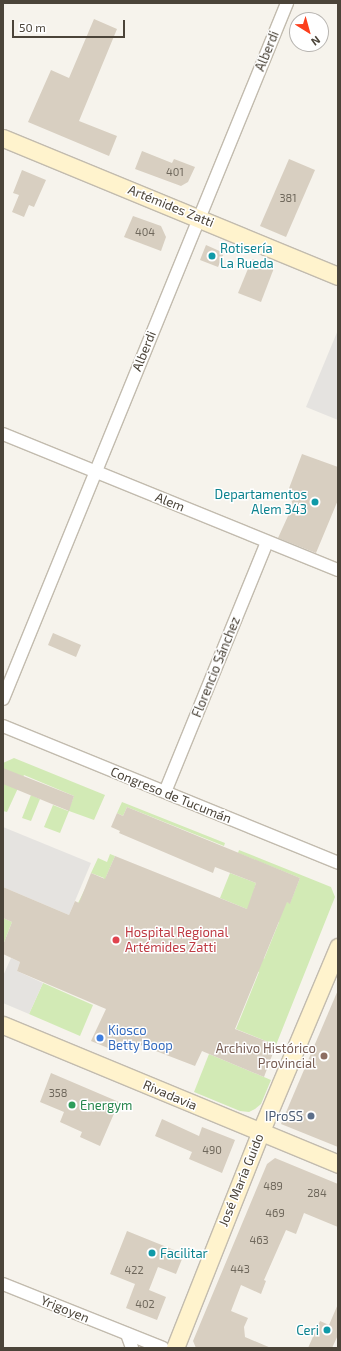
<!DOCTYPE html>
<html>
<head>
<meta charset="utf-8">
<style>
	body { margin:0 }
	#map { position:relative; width:341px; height:1351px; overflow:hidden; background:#f6f3ec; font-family:"Exo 2",sans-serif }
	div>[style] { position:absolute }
	.green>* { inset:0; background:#d2eab5 }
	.parking>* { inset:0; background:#e5e3e0 }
	.building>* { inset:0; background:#d8cfc1 }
	.roads { filter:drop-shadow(1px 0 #c2bbae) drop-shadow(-1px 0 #c2bbae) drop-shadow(0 1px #c2bbae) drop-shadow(0 -1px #c2bbae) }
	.minor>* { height:12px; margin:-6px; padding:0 6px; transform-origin:6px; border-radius:6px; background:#fff }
	.secondary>* { height:17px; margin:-8.5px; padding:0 8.5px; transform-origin:8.5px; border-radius:8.5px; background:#fff3cd }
	.dots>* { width:11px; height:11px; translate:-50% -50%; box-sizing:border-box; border:2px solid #fff; border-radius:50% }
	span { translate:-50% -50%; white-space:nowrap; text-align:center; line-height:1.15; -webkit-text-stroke:3px #fff; paint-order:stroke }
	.number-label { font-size:11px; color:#6e675b }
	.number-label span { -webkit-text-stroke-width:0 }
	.street-label { font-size:13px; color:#4b4439 }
	.culture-label { font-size:13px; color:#0d838f }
	.left { translate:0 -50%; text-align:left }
	.right { translate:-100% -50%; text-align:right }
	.health-label { font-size:13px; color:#be3a42 }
	.shop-label { font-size:13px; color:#366cbe }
	.education-label { font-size:13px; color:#785e54 }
	.leisure-label { font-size:13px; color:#27864d }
	.service-label { font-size:13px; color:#4e5e75 }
	.frame { position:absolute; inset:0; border:4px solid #4b4439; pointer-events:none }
	.north { position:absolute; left:289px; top:12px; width:40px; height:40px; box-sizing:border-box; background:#fff; border:1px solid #b7b4b0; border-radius:50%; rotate:143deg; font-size:11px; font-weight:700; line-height:16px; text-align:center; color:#4b4439 }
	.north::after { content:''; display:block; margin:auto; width:14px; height:18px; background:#fc3f1d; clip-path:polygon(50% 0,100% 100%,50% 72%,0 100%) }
	.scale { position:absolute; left:12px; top:20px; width:113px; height:18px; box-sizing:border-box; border:2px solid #4b4439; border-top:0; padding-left:5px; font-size:12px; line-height:14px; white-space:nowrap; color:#4b4439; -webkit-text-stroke:3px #fff; paint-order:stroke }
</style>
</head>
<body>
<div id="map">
	<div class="green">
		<div style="clip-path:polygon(14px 758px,105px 795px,94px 820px,69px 811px,60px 833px,44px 827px,53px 805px,68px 811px,74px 796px,24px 775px,7px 812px,3px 811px,3px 763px)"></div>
		<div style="clip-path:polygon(31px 795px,40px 799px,31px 821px,22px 818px)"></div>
		<div style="clip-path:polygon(122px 802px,225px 843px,224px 846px,127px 807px,123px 816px,117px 813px)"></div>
		<div style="clip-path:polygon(239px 850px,331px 887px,335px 897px,276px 1045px,236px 1029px,259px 972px,196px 946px,264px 959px,279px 922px,220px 898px,230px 873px,256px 883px,254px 890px,290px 903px,300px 878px,238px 853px)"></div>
		<div style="clip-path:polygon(110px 854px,115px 856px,106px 877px,115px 880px,111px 891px,131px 898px,134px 889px,138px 891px,130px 911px,117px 906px,115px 910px,91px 901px,88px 906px,78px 903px,85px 889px,98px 894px,104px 878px,91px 873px,98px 858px,107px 862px)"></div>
		<div style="clip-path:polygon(3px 918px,12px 922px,3px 945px)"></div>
		<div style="clip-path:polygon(43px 983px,93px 1005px,80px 1036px,29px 1014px)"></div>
		<div style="clip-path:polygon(209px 1054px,271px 1080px,261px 1104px,255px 1109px,249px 1112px,240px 1111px,194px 1092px)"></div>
	</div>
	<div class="parking">
		<div style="clip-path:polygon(338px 330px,338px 420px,306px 407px)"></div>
		<div style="clip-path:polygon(3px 827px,91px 863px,69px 915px,3px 887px)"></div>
		<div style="clip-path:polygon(11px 958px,20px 962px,17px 971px,43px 983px,29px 1014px,3px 1003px,3px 976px)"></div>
	</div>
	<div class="building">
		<div style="clip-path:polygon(94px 19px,117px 29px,79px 121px,117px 136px,109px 156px,28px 122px,51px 70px,69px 78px)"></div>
		<div style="clip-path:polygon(142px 151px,172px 163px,174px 159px,195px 167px,188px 182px,181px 186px,135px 169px)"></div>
		<div style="clip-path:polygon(289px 159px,315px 170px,286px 237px,260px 226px)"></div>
		<div style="clip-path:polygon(22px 170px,46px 180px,34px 207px,29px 205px,24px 217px,12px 212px,19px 195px,13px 193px)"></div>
		<div style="clip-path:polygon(133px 216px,161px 226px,166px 237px,161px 251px,124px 237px)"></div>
		<div style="clip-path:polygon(206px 245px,224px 253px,218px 267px,200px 260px)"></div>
		<div style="clip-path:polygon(252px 259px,274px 268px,261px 302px,238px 293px)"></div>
		<div style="clip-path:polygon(302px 454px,338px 467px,338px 500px,316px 553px,278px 538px,293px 505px,288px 491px)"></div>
		<div style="clip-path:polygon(53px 633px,81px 645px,76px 657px,48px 645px)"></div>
		<div style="clip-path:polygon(3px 768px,74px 796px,69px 811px,3px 784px)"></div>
		<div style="clip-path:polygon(127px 807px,300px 878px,290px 904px,287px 902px,235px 1029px,276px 1045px,264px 1077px,202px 1051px,195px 1066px,135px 1043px,132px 1050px,110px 1041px,108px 1048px,91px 1041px,106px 1009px,17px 971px,20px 962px,3px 954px,3px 945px,12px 922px,3px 918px,3px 887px,69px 915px,75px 901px,79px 903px,91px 873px,105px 879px,115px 856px,247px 909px,256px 883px,215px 867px,213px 873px,119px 833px,120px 831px,111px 827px,117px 813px,123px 816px)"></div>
		<div style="clip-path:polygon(338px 990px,338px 1147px,281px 1124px)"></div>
		<div style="clip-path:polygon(51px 1073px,119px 1102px,100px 1146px,80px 1137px,82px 1132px,60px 1122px,64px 1112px,40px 1102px)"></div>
		<div style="clip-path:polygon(162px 1119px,199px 1136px,202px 1127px,235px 1140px,222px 1173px,189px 1159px,192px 1152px,155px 1136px)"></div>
		<div style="clip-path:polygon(275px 1158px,338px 1184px,338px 1227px,304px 1213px,296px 1234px,286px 1230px,264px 1280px,266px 1281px,261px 1294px,241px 1285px,231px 1311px,248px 1318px,244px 1327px,245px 1337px,271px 1348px,196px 1348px,193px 1341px,267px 1164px)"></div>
		<div style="clip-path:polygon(127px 1231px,184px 1254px,176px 1274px,158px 1267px,149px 1290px,166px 1297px,157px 1320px,126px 1308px,135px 1284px,110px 1274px)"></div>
		<div style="clip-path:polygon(338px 1304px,338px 1335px,332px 1348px,308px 1348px,320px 1321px,329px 1325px)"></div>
	</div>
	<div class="roads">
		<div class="minor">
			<div style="left:3px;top:434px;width:362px;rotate:22.1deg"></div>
			<div style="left:3px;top:699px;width:752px;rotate:-67.8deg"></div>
			<div style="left:3px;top:726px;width:362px;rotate:22.2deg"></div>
			<div style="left:165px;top:792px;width:270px;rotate:-67.8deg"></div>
			<div style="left:3px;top:1284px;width:172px;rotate:21.8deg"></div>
			<div style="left:127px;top:1334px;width:15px;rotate:70deg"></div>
		</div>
		<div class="secondary">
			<div style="left:3px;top:138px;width:362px;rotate:22.4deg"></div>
			<div style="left:3px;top:1025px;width:363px;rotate:22.5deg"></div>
			<div style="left:175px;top:1348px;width:231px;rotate:-68.4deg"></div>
			<div style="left:260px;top:1133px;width:202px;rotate:-67.2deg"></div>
		</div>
	</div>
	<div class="dots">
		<div style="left:212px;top:256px;background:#0f9aa8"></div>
		<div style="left:315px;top:502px;background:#0f9aa8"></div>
		<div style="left:116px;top:940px;background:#e0444e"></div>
		<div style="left:100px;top:1038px;background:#3f7fe0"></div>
		<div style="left:324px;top:1056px;background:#8d6e63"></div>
		<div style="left:72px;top:1105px;background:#2e9e5b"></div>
		<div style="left:311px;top:1116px;background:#5c6f8a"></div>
		<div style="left:152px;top:1253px;background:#0f9aa8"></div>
		<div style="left:327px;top:1330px;background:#0f9aa8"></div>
	</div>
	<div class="number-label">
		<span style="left:175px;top:172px">401</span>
		<span style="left:288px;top:198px">381</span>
		<span style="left:145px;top:232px">404</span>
		<span style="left:58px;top:1093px">358</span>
		<span style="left:212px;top:1150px">490</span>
		<span style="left:273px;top:1186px">489</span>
		<span style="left:317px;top:1193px">284</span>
		<span style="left:275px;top:1213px">469</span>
		<span style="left:259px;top:1240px">463</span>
		<span style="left:240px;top:1269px">443</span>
		<span style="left:134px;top:1270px">422</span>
		<span style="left:145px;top:1304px">402</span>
	</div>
	<div class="street-label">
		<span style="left:267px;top:51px;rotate:-68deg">Alberdi</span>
		<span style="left:171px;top:206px;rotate:22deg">Artémides Zatti</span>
		<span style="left:144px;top:351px;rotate:-68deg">Alberdi</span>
		<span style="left:170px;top:502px;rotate:22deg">Alem</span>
		<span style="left:216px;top:667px;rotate:-68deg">Florencio Sánchez</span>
		<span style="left:171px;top:795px;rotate:22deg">Congreso de Tucumán</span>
		<span style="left:170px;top:1095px;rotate:23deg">Rivadavia</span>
		<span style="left:241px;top:1180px;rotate:-68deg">José María Guido</span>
		<span style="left:65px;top:1309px;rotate:22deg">Yrigoyen</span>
	</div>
	<div class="culture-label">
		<span class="left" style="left:220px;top:256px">Rotisería<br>La Rueda</span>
		<span class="right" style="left:307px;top:502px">Departamentos<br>Alem 343</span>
		<span class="left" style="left:160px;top:1253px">Facilitar</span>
		<span class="right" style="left:319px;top:1330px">Ceri</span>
	</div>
	<div class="health-label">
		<span class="left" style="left:125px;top:940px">Hospital Regional<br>Artémides Zatti</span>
	</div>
	<div class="shop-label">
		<span class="left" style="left:108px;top:1038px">Kiosco<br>Betty Boop</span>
	</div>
	<div class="education-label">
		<span class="right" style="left:316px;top:1056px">Archivo Histórico<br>Provincial</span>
	</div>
	<div class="leisure-label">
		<span class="left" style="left:80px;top:1105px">Energym</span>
	</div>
	<div class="service-label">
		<span class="right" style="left:303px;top:1116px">IProSS</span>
	</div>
	<div class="frame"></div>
	<div class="north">N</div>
	<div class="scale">50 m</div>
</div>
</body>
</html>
